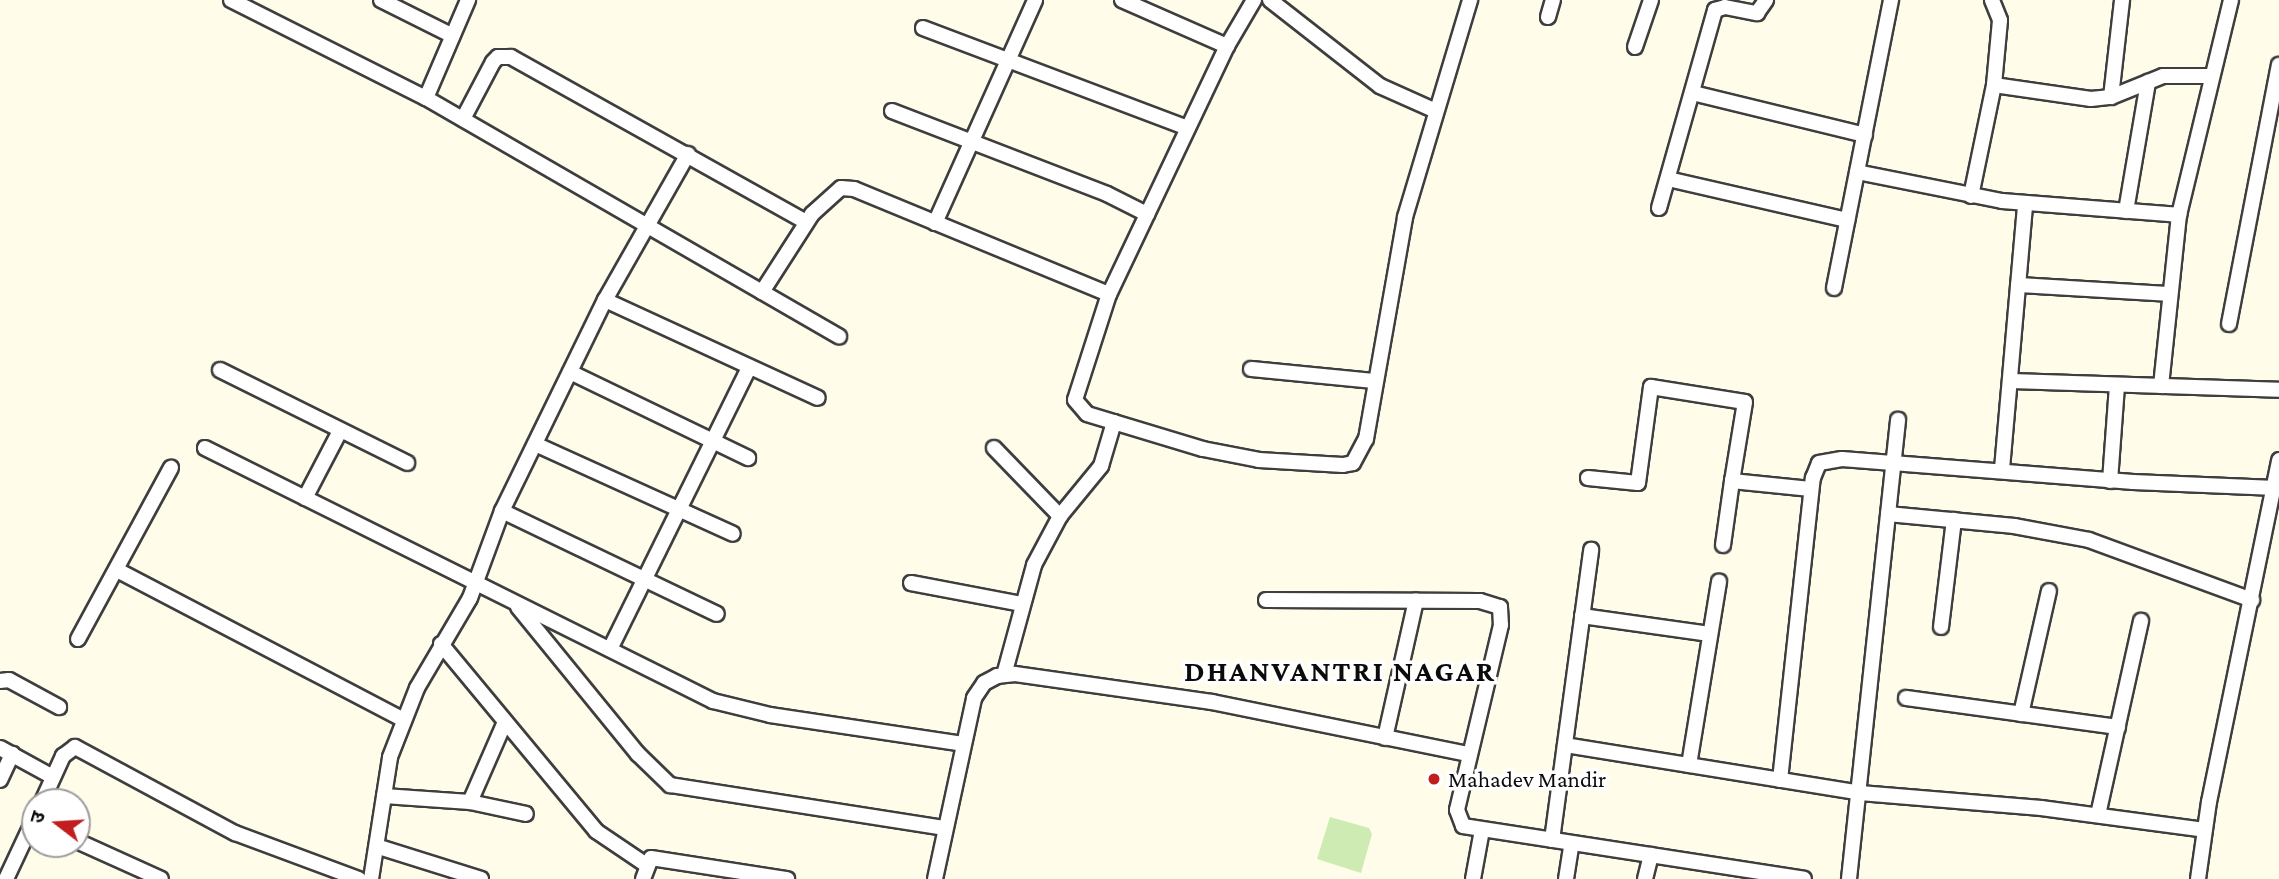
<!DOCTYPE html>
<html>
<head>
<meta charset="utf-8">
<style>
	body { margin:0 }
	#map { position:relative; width:2279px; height:879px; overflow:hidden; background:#fffce9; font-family:"Crimson Pro","Noto Sans Devanagari",serif }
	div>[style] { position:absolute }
	.green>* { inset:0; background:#cdebb2 }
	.roads { filter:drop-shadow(2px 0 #3e3e3e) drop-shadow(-2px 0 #3e3e3e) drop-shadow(0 2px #3e3e3e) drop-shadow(0 -2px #3e3e3e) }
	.street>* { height:14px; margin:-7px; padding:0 7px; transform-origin:7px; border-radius:7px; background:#fff }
	.dots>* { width:19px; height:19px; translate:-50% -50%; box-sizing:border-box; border:4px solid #fff; border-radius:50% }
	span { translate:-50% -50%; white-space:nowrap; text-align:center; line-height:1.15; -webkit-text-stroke:7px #fff; paint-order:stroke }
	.poi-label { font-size:23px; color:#0b0b0b }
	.left { translate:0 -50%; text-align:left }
	.district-label { font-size:30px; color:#0b0b0b; font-weight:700; letter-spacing:2px }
	.north { position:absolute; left:21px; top:788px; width:70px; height:70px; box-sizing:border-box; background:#fff; border:2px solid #9d9d9d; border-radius:50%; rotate:287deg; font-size:19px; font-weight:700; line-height:28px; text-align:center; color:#0b0b0b }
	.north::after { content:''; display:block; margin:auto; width:24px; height:32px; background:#c11e1e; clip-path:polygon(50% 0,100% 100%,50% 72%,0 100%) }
</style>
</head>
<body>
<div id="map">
	<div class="green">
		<div style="clip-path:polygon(1330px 817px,1369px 828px,1372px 834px,1361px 873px,1317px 859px)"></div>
	</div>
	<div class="roads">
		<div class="street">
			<div style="left:231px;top:0;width:218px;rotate:26.7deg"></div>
			<div style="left:426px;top:98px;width:477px;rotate:30deg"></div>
			<div style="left:381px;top:0;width:80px;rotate:26.6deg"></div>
			<div style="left:1122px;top:0;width:115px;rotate:23.7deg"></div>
			<div style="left:1254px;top:0;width:53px;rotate:120.4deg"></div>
			<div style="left:1227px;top:46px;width:275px;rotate:115.4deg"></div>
			<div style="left:1109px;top:294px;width:111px;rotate:107.8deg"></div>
			<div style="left:1075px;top:400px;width:18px;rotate:49deg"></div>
			<div style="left:1087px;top:414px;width:121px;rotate:16.8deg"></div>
			<div style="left:1203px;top:449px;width:57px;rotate:11.1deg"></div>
			<div style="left:1259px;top:460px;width:84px;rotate:3.4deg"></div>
			<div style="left:1343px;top:465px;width:10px;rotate:-11deg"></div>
			<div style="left:1353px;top:463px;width:27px;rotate:-62deg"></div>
			<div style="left:1366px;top:439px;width:225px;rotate:-80deg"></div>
			<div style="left:1405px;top:217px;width:227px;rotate:-73.3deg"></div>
			<div style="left:1270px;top:0;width:140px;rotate:38deg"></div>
			<div style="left:1380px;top:86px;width:61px;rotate:24.1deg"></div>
			<div style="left:1548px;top:17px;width:18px;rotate:-74deg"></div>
			<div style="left:923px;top:28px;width:283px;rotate:20.7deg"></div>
			<div style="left:1635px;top:47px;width:50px;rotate:-71.2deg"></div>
			<div style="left:1994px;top:85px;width:98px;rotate:8.2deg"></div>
			<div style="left:2091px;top:99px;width:20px;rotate:-6deg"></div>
			<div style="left:2111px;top:97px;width:56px;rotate:-22deg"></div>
			<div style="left:2163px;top:76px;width:48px"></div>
			<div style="left:1693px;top:93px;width:177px;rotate:13.7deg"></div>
			<div style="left:2111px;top:97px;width:98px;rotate:-83.5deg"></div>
			<div style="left:426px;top:98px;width:107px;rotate:-66.8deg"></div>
			<div style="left:892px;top:111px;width:230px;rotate:21.1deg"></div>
			<div style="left:1107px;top:194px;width:45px;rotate:26.6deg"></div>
			<div style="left:463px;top:119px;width:64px;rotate:-62.2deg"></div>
			<div style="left:493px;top:62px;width:7px;rotate:-45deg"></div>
			<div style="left:498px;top:57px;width:13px"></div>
			<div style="left:511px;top:57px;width:338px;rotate:29.2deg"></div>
			<div style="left:1857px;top:172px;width:148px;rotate:11.3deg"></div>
			<div style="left:2002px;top:201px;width:178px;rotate:4.5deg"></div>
			<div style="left:1668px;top:179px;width:184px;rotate:12.9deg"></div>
			<div style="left:1971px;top:196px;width:113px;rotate:-78.3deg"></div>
			<div style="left:1994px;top:85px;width:65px;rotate:-84.7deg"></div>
			<div style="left:2000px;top:20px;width:22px;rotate:-112deg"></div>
			<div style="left:1659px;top:208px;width:206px;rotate:-74.2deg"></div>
			<div style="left:1715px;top:10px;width:10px;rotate:-17deg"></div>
			<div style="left:1725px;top:7px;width:33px;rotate:11deg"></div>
			<div style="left:1757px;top:13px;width:16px;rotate:-55deg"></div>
			<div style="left:2126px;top:211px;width:131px;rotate:-80.3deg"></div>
			<div style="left:935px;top:223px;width:244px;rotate:-65.8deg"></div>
			<div style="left:2018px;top:285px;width:151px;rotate:3.4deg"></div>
			<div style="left:1834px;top:288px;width:294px;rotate:-78.8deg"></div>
			<div style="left:762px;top:292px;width:93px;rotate:-57.3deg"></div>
			<div style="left:812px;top:214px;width:39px;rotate:-42deg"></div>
			<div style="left:841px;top:188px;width:13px;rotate:4deg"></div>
			<div style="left:854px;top:189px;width:276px;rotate:22.4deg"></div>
			<div style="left:605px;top:300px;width:234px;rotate:24.7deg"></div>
			<div style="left:2229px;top:324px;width:264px;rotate:-79.1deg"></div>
			<div style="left:1251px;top:369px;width:124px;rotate:5.6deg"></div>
			<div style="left:220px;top:370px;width:209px;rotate:26.4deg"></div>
			<div style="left:570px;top:372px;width:198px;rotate:25.8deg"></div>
			<div style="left:2011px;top:381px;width:268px;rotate:1.9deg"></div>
			<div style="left:2161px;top:386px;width:172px;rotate:-84deg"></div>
			<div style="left:2179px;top:215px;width:221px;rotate:-76.4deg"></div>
			<div style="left:535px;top:444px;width:217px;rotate:24.4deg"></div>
			<div style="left:205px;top:448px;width:568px;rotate:26.47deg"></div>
			<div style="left:713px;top:701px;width:59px;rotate:13.8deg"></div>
			<div style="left:770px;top:715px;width:195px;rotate:8.5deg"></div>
			<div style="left:994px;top:448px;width:95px;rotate:45.9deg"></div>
			<div style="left:2002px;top:469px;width:266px;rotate:-85deg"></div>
			<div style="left:1588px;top:478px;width:50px;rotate:5.7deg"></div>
			<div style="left:1638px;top:483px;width:97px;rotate:-82.3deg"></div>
			<div style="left:1651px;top:387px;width:95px;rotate:9.1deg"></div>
			<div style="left:1745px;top:402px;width:80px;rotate:99.3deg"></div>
			<div style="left:1732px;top:481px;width:79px;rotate:5.8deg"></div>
			<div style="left:2110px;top:481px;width:96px;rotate:-85.8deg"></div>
			<div style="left:305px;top:498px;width:73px;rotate:-62.4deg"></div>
			<div style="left:502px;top:511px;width:238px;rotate:25.6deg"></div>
			<div style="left:1888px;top:514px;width:127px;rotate:5.4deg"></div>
			<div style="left:2014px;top:526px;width:76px;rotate:10.6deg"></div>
			<div style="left:2089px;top:540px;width:174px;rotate:20.2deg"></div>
			<div style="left:1723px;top:545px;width:65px;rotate:-82deg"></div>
			<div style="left:117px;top:570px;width:324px;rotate:27.6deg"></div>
			<div style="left:911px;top:583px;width:112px;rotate:10.8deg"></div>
			<div style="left:1266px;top:600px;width:214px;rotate:0.3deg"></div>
			<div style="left:1480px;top:601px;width:21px;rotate:17deg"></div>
			<div style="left:1500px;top:607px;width:18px;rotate:87deg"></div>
			<div style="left:1501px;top:625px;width:190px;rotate:103.4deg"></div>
			<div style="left:1457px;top:810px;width:17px;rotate:69deg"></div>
			<div style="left:1463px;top:826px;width:345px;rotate:8.8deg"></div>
			<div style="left:518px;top:607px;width:190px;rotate:50.8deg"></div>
			<div style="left:638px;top:754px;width:45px;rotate:44.1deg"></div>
			<div style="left:670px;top:785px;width:278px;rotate:8.9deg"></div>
			<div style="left:1582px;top:616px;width:129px;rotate:8deg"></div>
			<div style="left:1941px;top:627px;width:108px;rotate:-83.1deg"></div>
			<div style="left:78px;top:639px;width:195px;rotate:-61.5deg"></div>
			<div style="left:441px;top:644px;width:243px;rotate:50.3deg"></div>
			<div style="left:596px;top:831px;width:59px;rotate:34deg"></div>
			<div style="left:610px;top:649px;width:313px;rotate:-63.7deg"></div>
			<div style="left:1004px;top:675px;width:114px;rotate:-74.7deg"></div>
			<div style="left:1034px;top:565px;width:55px;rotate:-62deg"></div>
			<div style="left:1060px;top:516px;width:65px;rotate:-50.6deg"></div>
			<div style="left:1101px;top:466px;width:46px;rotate:-73.5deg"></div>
			<div style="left:0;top:681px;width:9px;rotate:-6deg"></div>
			<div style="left:9px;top:680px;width:57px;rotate:28.4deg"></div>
			<div style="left:1906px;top:698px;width:214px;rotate:7.8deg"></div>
			<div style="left:2021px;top:714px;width:126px;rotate:-77.2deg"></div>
			<div style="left:1385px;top:738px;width:141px;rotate:-77.3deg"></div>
			<div style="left:1565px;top:745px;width:299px;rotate:9.2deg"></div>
			<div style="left:1860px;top:793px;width:182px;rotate:4.7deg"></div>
			<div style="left:2041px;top:808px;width:165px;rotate:7.6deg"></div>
			<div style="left:0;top:748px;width:60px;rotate:28.7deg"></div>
			<div style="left:1689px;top:765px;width:186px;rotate:-80.7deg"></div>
			<div style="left:0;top:780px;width:29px;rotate:-65deg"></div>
			<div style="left:1780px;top:780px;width:304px;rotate:-83.8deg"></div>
			<div style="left:1813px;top:478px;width:16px;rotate:-68deg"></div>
			<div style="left:1819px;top:463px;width:23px;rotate:-10deg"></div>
			<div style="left:1842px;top:459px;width:292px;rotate:4.5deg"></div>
			<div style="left:2133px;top:482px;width:143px;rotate:2.4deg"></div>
			<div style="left:384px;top:796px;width:86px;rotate:4deg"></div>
			<div style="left:470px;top:802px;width:57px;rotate:12.1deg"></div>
			<div style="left:42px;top:802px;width:51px;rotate:-65.5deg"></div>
			<div style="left:63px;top:756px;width:15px;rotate:-37deg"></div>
			<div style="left:75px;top:747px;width:182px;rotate:28.3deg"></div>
			<div style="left:235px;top:833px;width:132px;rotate:20.4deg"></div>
			<div style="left:470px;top:802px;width:87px;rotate:-66.4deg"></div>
			<div style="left:2098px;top:815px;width:199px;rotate:-77.5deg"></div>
			<div style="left:1552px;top:840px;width:293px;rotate:-82.3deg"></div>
			<div style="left:77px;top:841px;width:92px;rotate:24.3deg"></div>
			<div style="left:379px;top:847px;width:107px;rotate:17.4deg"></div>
			<div style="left:6px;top:879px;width:68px;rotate:-64.9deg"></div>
			<div style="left:371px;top:879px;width:123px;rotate:-81.1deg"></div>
			<div style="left:390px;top:757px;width:74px;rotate:-68.6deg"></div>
			<div style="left:417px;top:688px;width:104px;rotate:-59.5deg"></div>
			<div style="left:470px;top:598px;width:93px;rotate:-69.8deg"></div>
			<div style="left:502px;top:511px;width:235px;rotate:-64deg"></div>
			<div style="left:605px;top:300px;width:168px;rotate:-60.4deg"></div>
			<div style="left:643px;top:879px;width:22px;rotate:-69deg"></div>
			<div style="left:651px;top:858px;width:138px;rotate:8.8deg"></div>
			<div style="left:935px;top:879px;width:185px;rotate:-77.8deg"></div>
			<div style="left:974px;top:698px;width:18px;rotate:-56deg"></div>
			<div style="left:984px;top:683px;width:15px;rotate:-28deg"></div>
			<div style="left:997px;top:676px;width:18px;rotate:-6deg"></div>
			<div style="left:1015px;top:674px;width:199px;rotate:8.1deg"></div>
			<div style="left:1212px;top:702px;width:261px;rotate:11.5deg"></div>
			<div style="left:1473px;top:879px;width:50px;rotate:-79.6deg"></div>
			<div style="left:1566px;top:879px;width:36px;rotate:-81deg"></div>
			<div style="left:1645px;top:879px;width:25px;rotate:-76deg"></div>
			<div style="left:1849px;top:879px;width:462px;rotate:-83.9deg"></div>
			<div style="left:2198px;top:879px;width:78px;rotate:-81.9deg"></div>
			<div style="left:2209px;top:802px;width:349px;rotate:-78.4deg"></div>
		</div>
	</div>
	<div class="dots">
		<div style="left:1434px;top:779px;background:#c11e1e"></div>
	</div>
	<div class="poi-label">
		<span class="left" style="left:1448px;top:779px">Mahadev Mandir</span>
	</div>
	<div class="district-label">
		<span style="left:1340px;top:671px">DHANVANTRI NAGAR</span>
	</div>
	<div class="north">उ</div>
</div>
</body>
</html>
